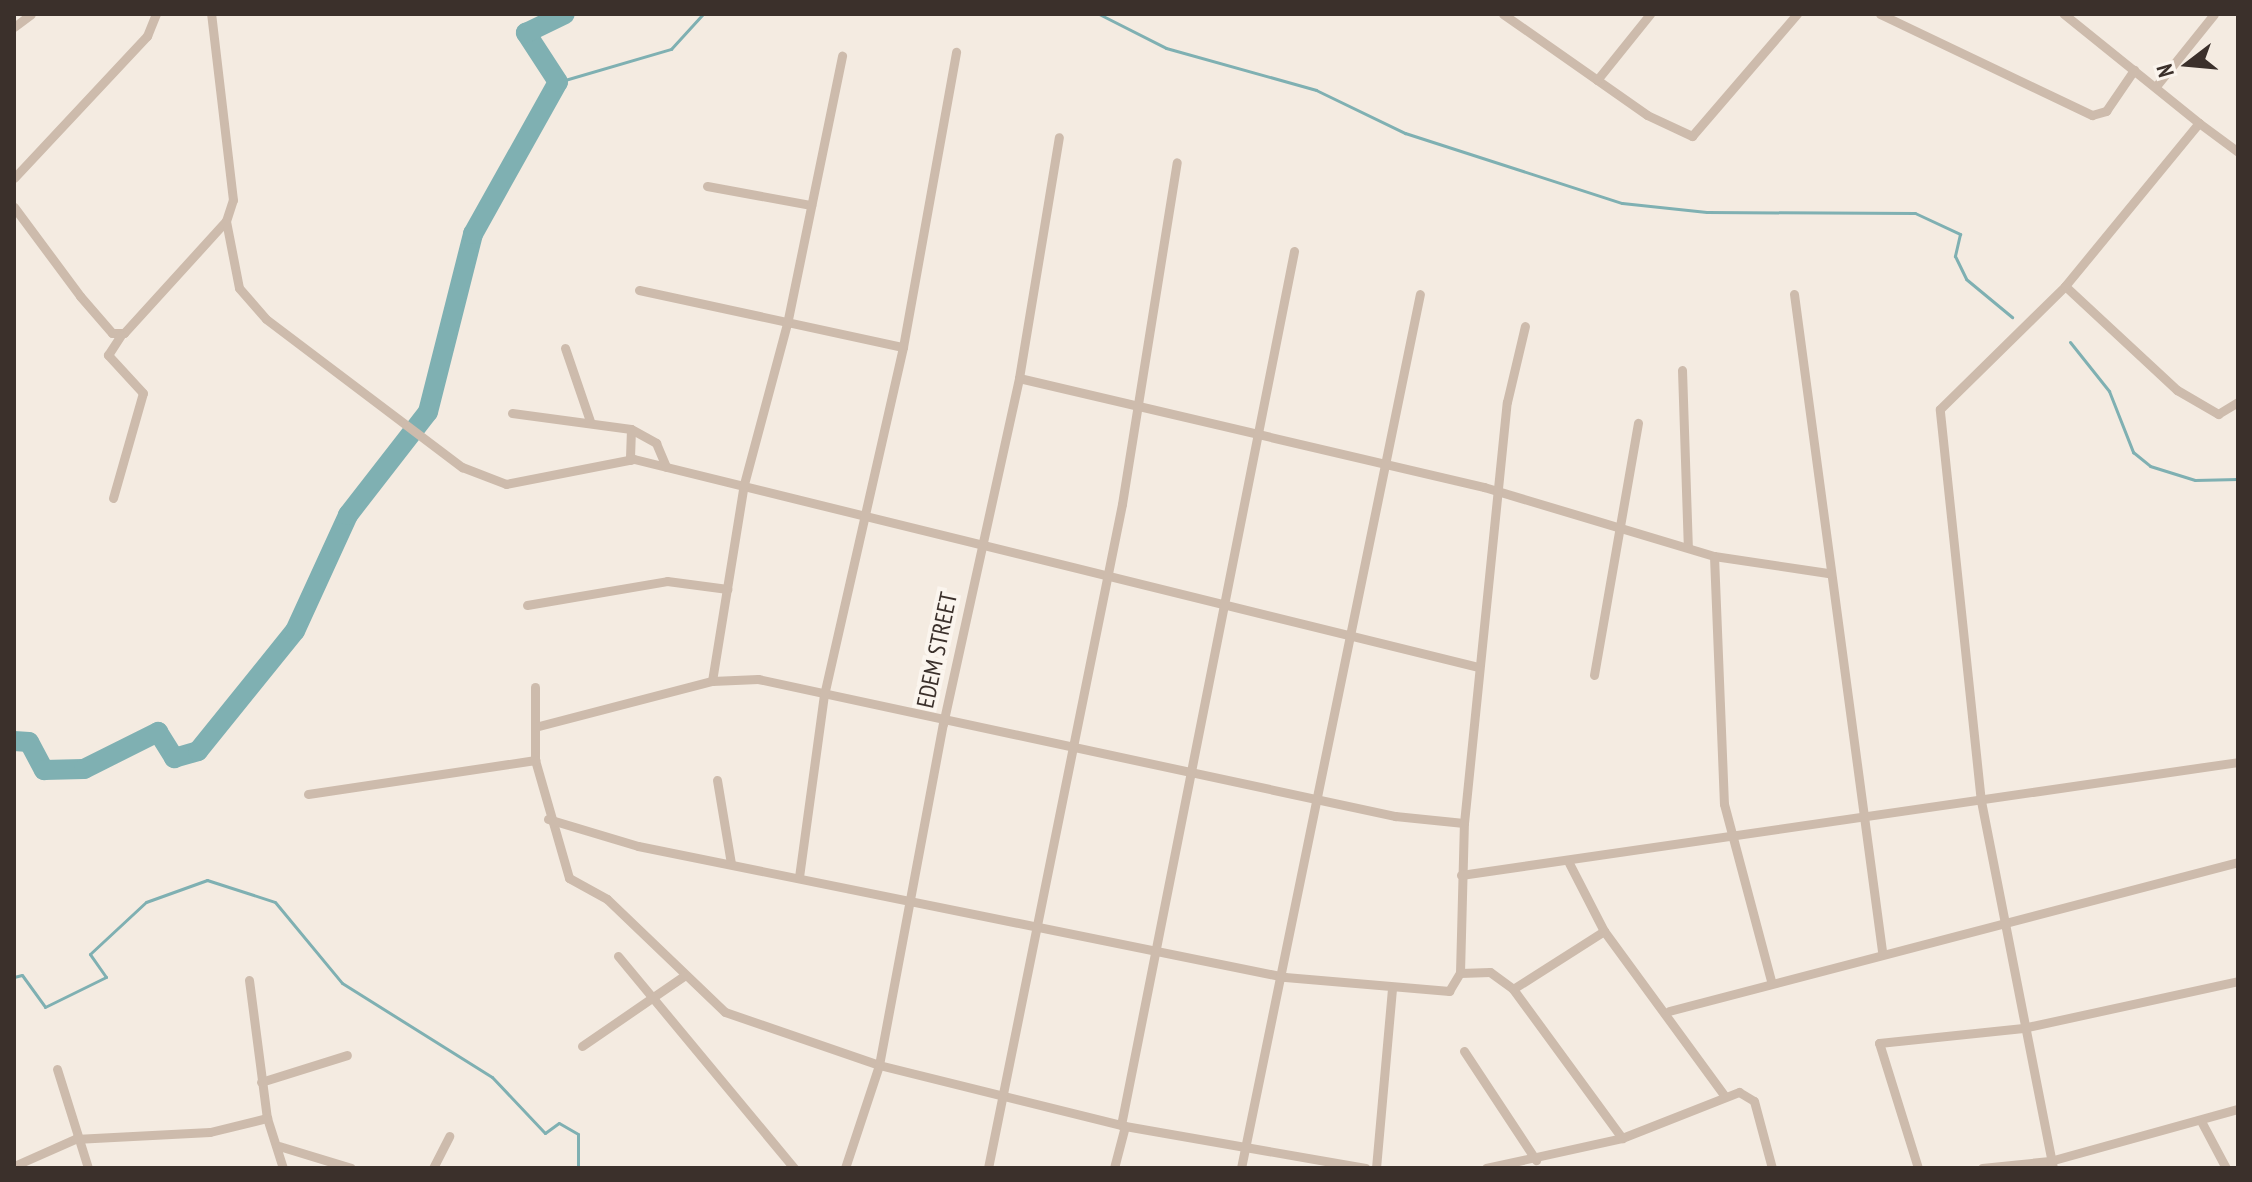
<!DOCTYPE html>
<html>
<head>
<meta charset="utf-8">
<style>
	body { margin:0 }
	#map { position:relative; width:2252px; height:1182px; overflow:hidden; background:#f4ebe1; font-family:"PT Sans Narrow",sans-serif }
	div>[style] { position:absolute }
	.stream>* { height:3px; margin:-1.5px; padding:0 1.5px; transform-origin:1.5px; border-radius:1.5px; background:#7fb0b2 }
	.river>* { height:20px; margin:-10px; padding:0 10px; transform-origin:10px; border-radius:10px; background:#7fb0b2 }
	.street>* { height:9px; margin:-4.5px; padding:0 4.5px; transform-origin:4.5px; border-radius:4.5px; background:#cdbbac }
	span { translate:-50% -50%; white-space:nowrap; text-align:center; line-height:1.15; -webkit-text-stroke:8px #fbf5ee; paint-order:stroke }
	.street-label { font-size:24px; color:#3b302b }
	.frame { position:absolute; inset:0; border:16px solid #3b302b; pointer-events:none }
	.north { position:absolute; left:2148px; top:24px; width:80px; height:80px; -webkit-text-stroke:6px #fbf5ee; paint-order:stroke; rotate:254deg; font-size:22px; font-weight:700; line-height:32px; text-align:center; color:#3b302b }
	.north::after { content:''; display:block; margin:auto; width:28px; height:36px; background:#3b302b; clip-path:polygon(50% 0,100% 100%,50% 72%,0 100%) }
</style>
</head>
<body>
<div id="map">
	<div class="stream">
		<div style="left:1099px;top:14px;width:75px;rotate:26.9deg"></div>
		<div style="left:1166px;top:48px;width:156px;rotate:15.6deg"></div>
		<div style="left:1316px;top:90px;width:99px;rotate:25.8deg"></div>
		<div style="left:1405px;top:133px;width:228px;rotate:17.9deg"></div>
		<div style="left:1622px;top:203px;width:85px;rotate:6deg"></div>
		<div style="left:1707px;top:212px;width:208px;rotate:0.3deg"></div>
		<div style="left:1915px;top:213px;width:50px;rotate:25deg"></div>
		<div style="left:1960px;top:234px;width:23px;rotate:103deg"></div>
		<div style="left:1955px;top:256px;width:25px;rotate:64deg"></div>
		<div style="left:1966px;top:279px;width:60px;rotate:39.6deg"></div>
		<div style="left:558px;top:82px;width:118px;rotate:-16.3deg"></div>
		<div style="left:671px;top:49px;width:47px;rotate:-47.6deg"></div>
		<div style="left:2070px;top:342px;width:63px;rotate:51.5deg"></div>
		<div style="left:2109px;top:391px;width:66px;rotate:68.5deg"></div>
		<div style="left:2133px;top:452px;width:22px;rotate:39deg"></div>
		<div style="left:2150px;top:466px;width:47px;rotate:17.3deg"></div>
		<div style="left:2195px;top:480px;width:43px;rotate:-1.3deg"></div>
		<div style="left:14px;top:977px;width:8px;rotate:-14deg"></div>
		<div style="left:22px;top:975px;width:39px;rotate:54deg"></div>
		<div style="left:45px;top:1007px;width:68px;rotate:-26.2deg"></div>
		<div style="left:106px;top:977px;width:28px;rotate:-125deg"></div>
		<div style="left:90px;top:954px;width:76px;rotate:-42.9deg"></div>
		<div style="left:146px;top:902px;width:65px;rotate:-19.8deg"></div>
		<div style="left:207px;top:880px;width:71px;rotate:17.9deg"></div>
		<div style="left:275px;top:902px;width:105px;rotate:50.4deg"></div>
		<div style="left:342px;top:983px;width:177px;rotate:32.1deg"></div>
		<div style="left:492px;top:1077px;width:77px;rotate:46.6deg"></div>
		<div style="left:545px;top:1133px;width:17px;rotate:-36deg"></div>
		<div style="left:559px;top:1123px;width:22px;rotate:30deg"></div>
		<div style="left:578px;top:1134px;width:34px;rotate:90deg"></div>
	</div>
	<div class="river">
		<div style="left:14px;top:741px;width:15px;rotate:4deg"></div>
		<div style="left:29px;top:742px;width:32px;rotate:62deg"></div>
		<div style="left:44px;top:770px;width:40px;rotate:-1.4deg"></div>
		<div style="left:84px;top:769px;width:83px;rotate:-26.6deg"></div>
		<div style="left:158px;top:732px;width:31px;rotate:58deg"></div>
		<div style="left:174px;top:758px;width:25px;rotate:-16deg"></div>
		<div style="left:198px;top:751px;width:154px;rotate:-51.1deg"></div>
		<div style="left:295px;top:631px;width:128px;rotate:-65.4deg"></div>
		<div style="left:348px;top:515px;width:130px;rotate:-52.2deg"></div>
		<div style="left:428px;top:412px;width:184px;rotate:-75.8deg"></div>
		<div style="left:473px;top:234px;width:174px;rotate:-60.8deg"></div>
		<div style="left:558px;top:82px;width:59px;rotate:-123.1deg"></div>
		<div style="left:526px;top:33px;width:43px;rotate:-26deg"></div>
	</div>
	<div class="street">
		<div style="left:1503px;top:14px;width:176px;rotate:35deg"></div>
		<div style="left:1647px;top:115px;width:50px;rotate:25deg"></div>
		<div style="left:1692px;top:136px;width:161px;rotate:-49.3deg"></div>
		<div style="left:1880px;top:14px;width:235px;rotate:25.5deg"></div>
		<div style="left:2092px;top:115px;width:15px;rotate:-16deg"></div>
		<div style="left:2106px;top:111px;width:50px;rotate:-55.7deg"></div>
		<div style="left:14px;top:27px;width:21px;rotate:-37deg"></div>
		<div style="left:1597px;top:80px;width:85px;rotate:-51.2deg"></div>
		<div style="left:2157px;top:85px;width:91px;rotate:-51.2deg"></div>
		<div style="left:2199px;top:123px;width:49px;rotate:36.6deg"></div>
		<div style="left:14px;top:178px;width:195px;rotate:-46.9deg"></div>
		<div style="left:147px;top:36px;width:24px;rotate:-68deg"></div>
		<div style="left:707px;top:186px;width:106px;rotate:10.4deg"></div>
		<div style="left:14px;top:207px;width:111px;rotate:53.4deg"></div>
		<div style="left:80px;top:296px;width:49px;rotate:49.1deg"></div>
		<div style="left:112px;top:333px;width:12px"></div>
		<div style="left:124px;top:333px;width:151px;rotate:-47.7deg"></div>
		<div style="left:226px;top:221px;width:22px;rotate:-72deg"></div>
		<div style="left:233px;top:200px;width:187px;rotate:-96.7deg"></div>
		<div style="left:226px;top:221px;width:68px;rotate:79deg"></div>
		<div style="left:239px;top:288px;width:41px;rotate:48.9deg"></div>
		<div style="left:266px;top:319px;width:246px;rotate:37.1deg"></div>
		<div style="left:462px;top:467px;width:47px;rotate:21.1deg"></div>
		<div style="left:506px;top:484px;width:130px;rotate:-11.1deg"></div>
		<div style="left:634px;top:459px;width:869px;rotate:13.84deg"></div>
		<div style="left:2065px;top:286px;width:153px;rotate:42.9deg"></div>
		<div style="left:2177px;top:390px;width:48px;rotate:30.3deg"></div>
		<div style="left:2218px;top:414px;width:23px;rotate:-31deg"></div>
		<div style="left:639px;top:290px;width:270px;rotate:12.2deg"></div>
		<div style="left:1794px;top:294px;width:663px;rotate:82.37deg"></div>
		<div style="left:565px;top:348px;width:77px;rotate:71.1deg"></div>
		<div style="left:1682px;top:370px;width:177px;rotate:88.1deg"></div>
		<div style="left:1019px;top:378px;width:478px;rotate:13.2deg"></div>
		<div style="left:1484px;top:487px;width:240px;rotate:16.7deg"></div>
		<div style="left:1714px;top:556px;width:115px;rotate:8.5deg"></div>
		<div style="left:512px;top:413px;width:120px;rotate:7.7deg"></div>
		<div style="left:631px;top:429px;width:31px;rotate:92deg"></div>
		<div style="left:631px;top:429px;width:29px;rotate:29deg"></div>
		<div style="left:656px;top:443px;width:26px;rotate:67deg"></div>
		<div style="left:113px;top:498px;width:109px;rotate:-74.1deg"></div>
		<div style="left:143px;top:393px;width:52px;rotate:-132.6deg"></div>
		<div style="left:108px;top:355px;width:24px;rotate:-57deg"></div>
		<div style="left:1714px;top:556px;width:248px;rotate:87.7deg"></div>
		<div style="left:1724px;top:804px;width:183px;rotate:75.1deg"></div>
		<div style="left:527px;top:605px;width:142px;rotate:-9.7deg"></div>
		<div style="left:667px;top:581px;width:61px;rotate:7.6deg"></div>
		<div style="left:1594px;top:675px;width:256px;rotate:-80.1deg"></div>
		<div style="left:712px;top:681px;width:200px;rotate:-80.8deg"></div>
		<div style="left:744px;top:484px;width:166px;rotate:-75deg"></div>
		<div style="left:787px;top:324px;width:274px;rotate:-78.4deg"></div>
		<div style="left:535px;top:687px;width:73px;rotate:90deg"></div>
		<div style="left:535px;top:760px;width:123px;rotate:73.9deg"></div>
		<div style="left:569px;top:878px;width:43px;rotate:28.9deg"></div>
		<div style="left:607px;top:899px;width:163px;rotate:43.8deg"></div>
		<div style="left:725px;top:1012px;width:163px;rotate:19deg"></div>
		<div style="left:879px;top:1065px;width:253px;rotate:13.9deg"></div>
		<div style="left:1125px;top:1126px;width:244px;rotate:9.9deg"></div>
		<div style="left:535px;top:727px;width:183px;rotate:-14.6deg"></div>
		<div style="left:712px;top:681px;width:46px;rotate:-2.5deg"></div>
		<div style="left:758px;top:679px;width:652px;rotate:12.14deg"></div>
		<div style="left:1395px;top:816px;width:69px;rotate:5.8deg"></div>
		<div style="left:717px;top:780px;width:85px;rotate:80.5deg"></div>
		<div style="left:308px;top:794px;width:230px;rotate:-8.5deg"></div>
		<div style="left:548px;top:819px;width:94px;rotate:16.7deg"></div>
		<div style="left:638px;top:846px;width:660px;rotate:11.45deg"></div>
		<div style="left:1285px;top:977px;width:165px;rotate:4.9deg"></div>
		<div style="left:1449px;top:991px;width:21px;rotate:-59deg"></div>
		<div style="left:1460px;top:973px;width:150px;rotate:-88.5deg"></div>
		<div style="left:1464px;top:823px;width:423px;rotate:-84.2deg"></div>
		<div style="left:1507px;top:402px;width:78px;rotate:-76.7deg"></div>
		<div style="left:1569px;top:863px;width:76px;rotate:62.8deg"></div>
		<div style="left:1604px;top:931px;width:203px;rotate:53.8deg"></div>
		<div style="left:1461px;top:875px;width:785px;rotate:-8.27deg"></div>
		<div style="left:799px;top:877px;width:184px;rotate:-82.2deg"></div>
		<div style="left:824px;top:695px;width:357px;rotate:-77.2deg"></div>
		<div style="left:903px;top:347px;width:300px;rotate:-79.8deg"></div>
		<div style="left:618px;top:956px;width:276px;rotate:50.3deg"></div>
		<div style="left:1460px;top:973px;width:30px;rotate:-2deg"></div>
		<div style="left:1490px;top:972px;width:29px;rotate:36deg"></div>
		<div style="left:1513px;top:989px;width:185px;rotate:53.8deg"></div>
		<div style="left:249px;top:980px;width:139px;rotate:82.6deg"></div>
		<div style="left:267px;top:1118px;width:52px;rotate:72.3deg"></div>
		<div style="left:1513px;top:989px;width:108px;rotate:-32.5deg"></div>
		<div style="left:1669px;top:1011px;width:588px;rotate:-14.67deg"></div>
		<div style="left:582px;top:1046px;width:124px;rotate:-34.5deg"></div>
		<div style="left:1464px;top:1051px;width:131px;rotate:56.6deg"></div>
		<div style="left:57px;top:1069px;width:104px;rotate:72.6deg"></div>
		<div style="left:261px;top:1082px;width:90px;rotate:-17.4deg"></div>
		<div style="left:2201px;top:1121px;width:53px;rotate:62deg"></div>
		<div style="left:1121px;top:1125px;width:891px;rotate:-78.8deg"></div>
		<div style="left:279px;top:1146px;width:75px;rotate:17deg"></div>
		<div style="left:14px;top:1166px;width:67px;rotate:-23.9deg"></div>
		<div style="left:75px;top:1139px;width:135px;rotate:-3deg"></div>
		<div style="left:210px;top:1132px;width:59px;rotate:-13.8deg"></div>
		<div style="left:433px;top:1168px;width:36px;rotate:-63deg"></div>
		<div style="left:845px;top:1168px;width:108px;rotate:-71.7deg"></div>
		<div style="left:879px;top:1065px;width:347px;rotate:-79.4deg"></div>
		<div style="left:943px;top:724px;width:354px;rotate:-77.6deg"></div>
		<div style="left:1019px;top:378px;width:244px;rotate:-80.6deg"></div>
		<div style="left:988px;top:1168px;width:677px;rotate:-78.59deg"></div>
		<div style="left:1122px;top:504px;width:346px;rotate:-80.9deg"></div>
		<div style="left:1114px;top:1168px;width:43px;rotate:-75.3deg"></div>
		<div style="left:1241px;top:1168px;width:892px;rotate:-78.43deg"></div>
		<div style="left:1376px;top:1168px;width:180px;rotate:-84.9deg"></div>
		<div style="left:1486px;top:1168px;width:139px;rotate:-12.4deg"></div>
		<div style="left:1622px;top:1138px;width:126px;rotate:-21.5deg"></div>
		<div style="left:1739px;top:1092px;width:17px;rotate:31deg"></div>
		<div style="left:1754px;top:1101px;width:69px;rotate:75deg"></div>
		<div style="left:1918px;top:1168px;width:131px;rotate:-107.3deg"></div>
		<div style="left:1879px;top:1043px;width:145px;rotate:-5.9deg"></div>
		<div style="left:2023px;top:1028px;width:220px;rotate:-12.3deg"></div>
		<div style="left:1982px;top:1168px;width:68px;rotate:-5.9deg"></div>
		<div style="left:2050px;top:1161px;width:195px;rotate:-15.5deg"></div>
		<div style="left:2053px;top:1168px;width:373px;rotate:-101.1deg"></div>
		<div style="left:1981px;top:802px;width:395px;rotate:-96deg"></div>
		<div style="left:1940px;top:409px;width:175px;rotate:-44.5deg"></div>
		<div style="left:2065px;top:286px;width:211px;rotate:-50.6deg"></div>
		<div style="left:2199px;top:123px;width:174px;rotate:-141.1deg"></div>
	</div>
	<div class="street-label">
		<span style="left:937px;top:650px;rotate:-78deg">EDEM STREET</span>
	</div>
	<div class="frame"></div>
	<div class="north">N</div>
</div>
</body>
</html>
